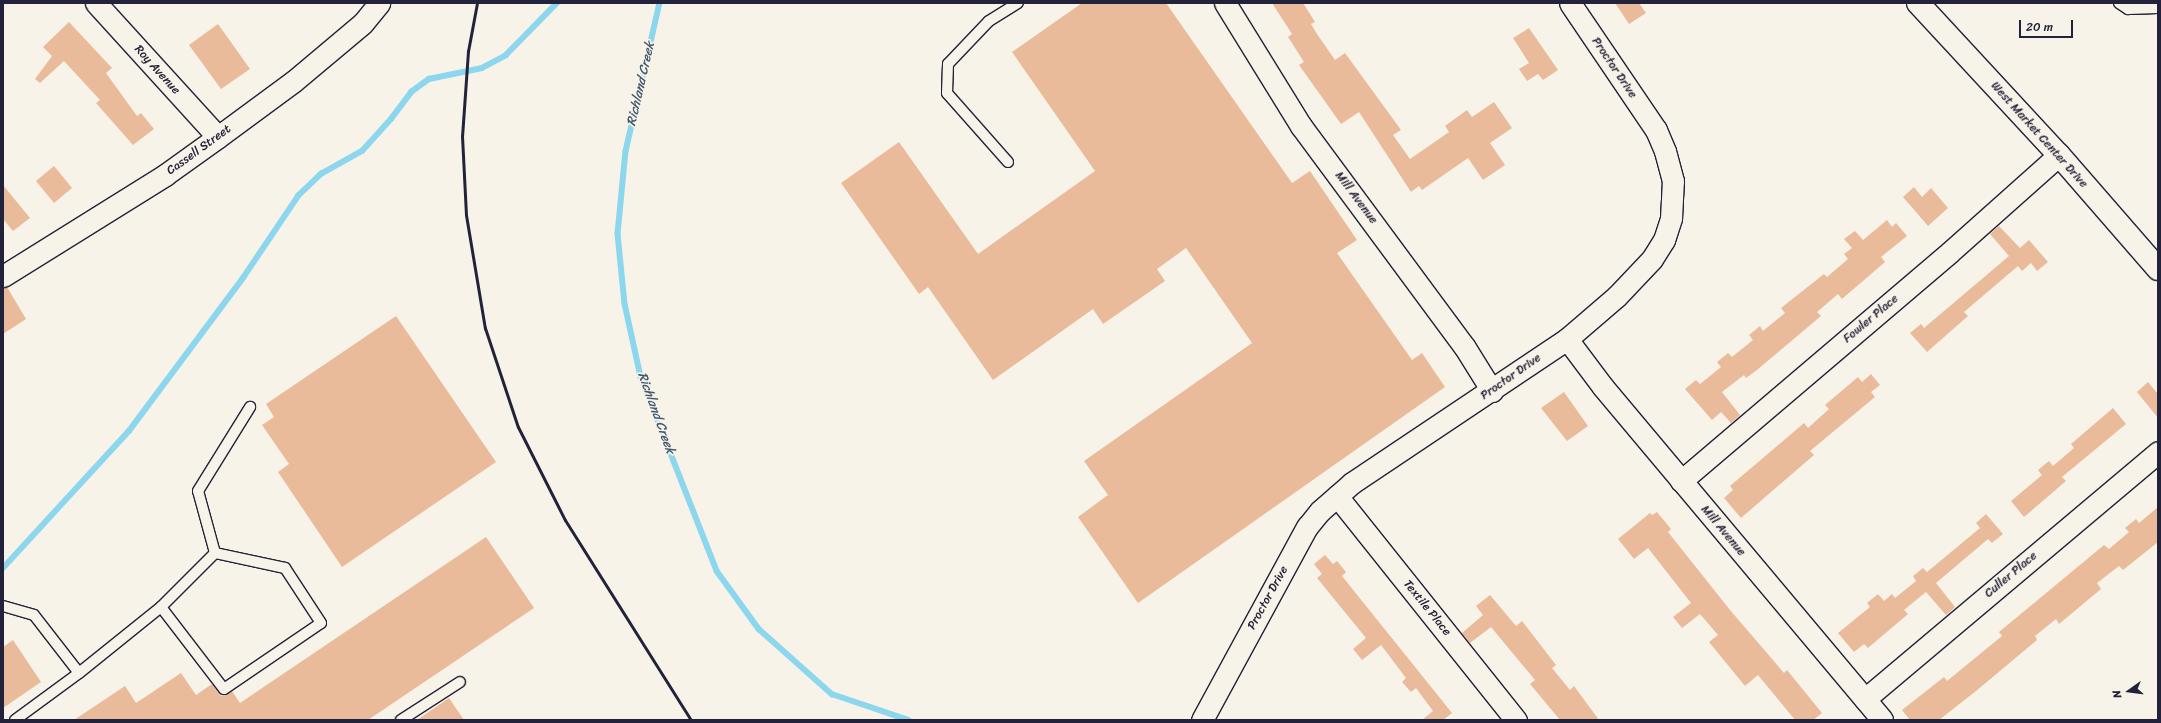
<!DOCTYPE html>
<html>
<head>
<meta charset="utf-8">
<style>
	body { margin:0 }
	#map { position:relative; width:2161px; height:723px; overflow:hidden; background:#f7f3e8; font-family:Sriracha,sans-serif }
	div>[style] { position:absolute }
	.stream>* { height:5.5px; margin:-2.75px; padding:0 2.75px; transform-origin:2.75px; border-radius:2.75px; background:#8cd7ed }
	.building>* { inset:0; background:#eabb9a }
	.roads { filter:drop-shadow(1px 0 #22223b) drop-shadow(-1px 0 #22223b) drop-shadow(0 1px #22223b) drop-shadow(0 -1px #22223b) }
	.service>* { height:10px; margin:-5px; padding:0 5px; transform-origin:5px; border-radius:5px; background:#f7f3e8 }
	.minor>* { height:21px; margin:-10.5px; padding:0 10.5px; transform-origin:10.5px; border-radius:10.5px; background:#f7f3e8 }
	.secondary>* { height:22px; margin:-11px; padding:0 11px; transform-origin:11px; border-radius:11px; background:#f7f3e8 }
	.rail>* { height:3px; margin:-1.5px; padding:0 1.5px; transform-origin:1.5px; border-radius:1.5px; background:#22223b }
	span { translate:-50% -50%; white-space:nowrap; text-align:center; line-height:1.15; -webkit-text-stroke:3.5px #f7f3e8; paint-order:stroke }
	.street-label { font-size:12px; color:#22223b }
	.water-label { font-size:13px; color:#425870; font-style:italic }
	.frame { position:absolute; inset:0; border:4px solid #22223b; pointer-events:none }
	.north { position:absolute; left:2109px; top:671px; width:40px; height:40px; -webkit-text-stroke:3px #f7f3e8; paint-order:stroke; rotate:256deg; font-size:11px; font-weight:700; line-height:16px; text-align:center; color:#22223b }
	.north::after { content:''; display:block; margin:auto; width:14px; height:18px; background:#22223b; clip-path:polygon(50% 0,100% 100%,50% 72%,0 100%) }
	.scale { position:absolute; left:2019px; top:20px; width:54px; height:18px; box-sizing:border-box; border:2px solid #22223b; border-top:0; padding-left:5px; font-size:12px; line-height:14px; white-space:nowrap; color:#22223b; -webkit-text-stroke:3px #f7f3e8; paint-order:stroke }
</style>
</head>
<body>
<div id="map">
	<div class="stream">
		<div style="left:660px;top:3px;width:152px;rotate:102.9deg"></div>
		<div style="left:626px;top:151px;width:83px;rotate:95.5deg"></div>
		<div style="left:618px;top:234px;width:70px;rotate:84.3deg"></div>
		<div style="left:625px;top:304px;width:75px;rotate:77.6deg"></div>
		<div style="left:641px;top:377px;width:208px;rotate:68.6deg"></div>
		<div style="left:717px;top:571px;width:72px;rotate:54.1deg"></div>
		<div style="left:759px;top:629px;width:98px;rotate:41.7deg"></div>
		<div style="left:832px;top:694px;width:81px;rotate:18.7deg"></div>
		<div style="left:3px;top:568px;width:186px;rotate:-47.4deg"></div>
		<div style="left:129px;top:431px;width:191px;rotate:-53.3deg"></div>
		<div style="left:243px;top:278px;width:99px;rotate:-56.1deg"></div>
		<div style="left:298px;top:196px;width:32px;rotate:-44deg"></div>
		<div style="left:321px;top:174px;width:47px;rotate:-29.3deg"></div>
		<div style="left:362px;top:151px;width:43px;rotate:-47.8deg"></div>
		<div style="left:391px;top:119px;width:34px;rotate:-53deg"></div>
		<div style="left:411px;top:92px;width:22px;rotate:-36deg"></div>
		<div style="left:429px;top:79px;width:54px;rotate:-11.7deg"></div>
		<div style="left:482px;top:68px;width:27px;rotate:-28deg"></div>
		<div style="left:506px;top:55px;width:73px;rotate:-45.6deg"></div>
	</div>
	<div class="building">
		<div style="clip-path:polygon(1082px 3px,1166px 3px,1292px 183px,1310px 171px,1357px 240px,1337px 253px,1412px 360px,1422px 353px,1445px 387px,1138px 603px,1078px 517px,1108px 495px,1084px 461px,1252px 343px,1186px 248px,1157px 269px,1165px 281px,1103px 324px,1093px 309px,993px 380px,928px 287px,919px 294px,841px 183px,899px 142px,978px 254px,1095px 171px,1012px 52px)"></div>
		<div style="clip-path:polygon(1272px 3px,1303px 3px,1315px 22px,1311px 24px,1317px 34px,1335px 60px,1345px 53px,1401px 130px,1393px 135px,1410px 159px,1449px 132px,1445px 126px,1467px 110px,1472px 117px,1494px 102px,1512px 128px,1490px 143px,1505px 165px,1483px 180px,1468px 158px,1422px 190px,1419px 186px,1411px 192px,1359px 112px,1341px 124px,1299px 65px,1304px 62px,1288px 37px,1292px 34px)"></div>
		<div style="clip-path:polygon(1615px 3px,1639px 3px,1646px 13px,1629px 24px)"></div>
		<div style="clip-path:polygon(69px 22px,112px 68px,106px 73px,137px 116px,141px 113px,154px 129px,133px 145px,96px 103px,100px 100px,64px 61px,40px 83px,35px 79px,52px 56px,43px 47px)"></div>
		<div style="clip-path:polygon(218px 24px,250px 69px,221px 89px,189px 45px)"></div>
		<div style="clip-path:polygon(1529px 28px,1558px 70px,1543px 80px,1538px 74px,1527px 81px,1519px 69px,1529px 63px,1513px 38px)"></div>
		<div style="clip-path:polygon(54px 166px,72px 188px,54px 203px,36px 181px)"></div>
		<div style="clip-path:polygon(3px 185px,30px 218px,13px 231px,3px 219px)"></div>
		<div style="clip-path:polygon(1914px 187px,1922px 197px,1931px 188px,1948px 208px,1928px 226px,1903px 197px)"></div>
		<div style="clip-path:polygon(1887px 220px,1892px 227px,1896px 223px,1907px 236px,1881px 257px,1885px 262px,1842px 299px,1838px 294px,1817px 312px,1821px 316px,1757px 370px,1746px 378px,1744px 375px,1722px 392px,1740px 415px,1731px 423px,1721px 412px,1712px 420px,1685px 389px,1696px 380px,1700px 384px,1721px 367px,1717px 362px,1728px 353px,1732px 357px,1753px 340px,1749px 335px,1760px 326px,1763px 331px,1785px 313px,1781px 308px,1824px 274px,1827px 277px,1848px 259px,1844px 254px,1852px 248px,1844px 239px,1855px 231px,1863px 240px)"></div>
		<div style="clip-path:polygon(1999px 226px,2020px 248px,2029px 240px,2048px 262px,2037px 271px,2031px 263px,2022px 271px,2018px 266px,1964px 312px,1968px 316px,1927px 352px,1910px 333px,1921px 324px,1924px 328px,2009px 256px,1990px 234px)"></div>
		<div style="clip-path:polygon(7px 287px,26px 319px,3px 334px,3px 288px)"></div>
		<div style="clip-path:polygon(396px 316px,496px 462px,342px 567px,278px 472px,289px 464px,262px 425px,274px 417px,266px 404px)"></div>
		<div style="clip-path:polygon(1871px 374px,1880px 385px,1871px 392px,1875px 397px,1810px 451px,1814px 455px,1741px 518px,1724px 498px,1733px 490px,1730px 486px,1804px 423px,1808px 428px,1829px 409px,1825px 405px,1858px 377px,1862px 382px)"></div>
		<div style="clip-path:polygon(2148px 382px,2158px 394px,2158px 418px,2137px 392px)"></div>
		<div style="clip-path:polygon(1564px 392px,1588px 426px,1567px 441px,1541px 408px)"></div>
		<div style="clip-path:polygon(2113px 408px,2126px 424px,2062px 477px,2066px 481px,2024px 517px,2011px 501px,2042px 475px,2038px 470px,2049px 461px,2053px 466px,2074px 448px,2071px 444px)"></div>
		<div style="clip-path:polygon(2158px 507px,2158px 542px,2123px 570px,2119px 566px,2097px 583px,2101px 589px,2059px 624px,2056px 619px,2035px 636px,2037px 640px,1976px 691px,1939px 720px,1910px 720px,1902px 710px,1944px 677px,1947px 681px,2002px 636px,1999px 632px,2104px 545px,2109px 549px,2129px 532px,2125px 528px,2136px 519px,2139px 523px)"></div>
		<div style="clip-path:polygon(1657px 512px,1671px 529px,1668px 532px,1730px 610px,1784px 673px,1787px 670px,1822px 713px,1813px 720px,1795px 720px,1758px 675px,1745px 686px,1709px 642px,1718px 635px,1700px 614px,1682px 628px,1673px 617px,1691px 603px,1648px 548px,1634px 559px,1618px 539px,1650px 513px,1652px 515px)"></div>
		<div style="clip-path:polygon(1986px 514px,2003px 534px,1992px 543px,1988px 539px,1936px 583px,1955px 607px,1946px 615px,1926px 592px,1904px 610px,1908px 614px,1868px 648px,1864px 644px,1854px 652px,1838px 633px,1870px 607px,1867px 603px,1878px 594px,1884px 601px,1892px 594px,1895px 598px,1916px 581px,1913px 576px,1923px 568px,1927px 572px,1980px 528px,1976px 523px)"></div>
		<div style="clip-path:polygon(486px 537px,534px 608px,368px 720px,74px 720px,125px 686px,136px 703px,181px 673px,196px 695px,212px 684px,221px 696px,232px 691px,240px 703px)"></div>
		<div style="clip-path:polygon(1325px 555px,1333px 564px,1337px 561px,1346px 572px,1342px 576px,1452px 713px,1443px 720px,1422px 720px,1433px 711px,1416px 688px,1411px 692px,1402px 682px,1406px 678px,1381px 645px,1362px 660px,1353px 649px,1366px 638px,1317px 578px,1322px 574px,1314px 564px)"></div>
		<div style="clip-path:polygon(1490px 595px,1516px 626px,1522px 621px,1556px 665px,1552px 668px,1570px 690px,1574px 686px,1599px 720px,1560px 720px,1530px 684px,1535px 680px,1491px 627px,1470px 643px,1462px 633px,1483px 615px,1476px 606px)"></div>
		<div style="clip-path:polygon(13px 640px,41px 682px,3px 708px,3px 647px)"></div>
		<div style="clip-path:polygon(449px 698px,464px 720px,417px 720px)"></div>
	</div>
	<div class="roads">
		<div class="service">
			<div style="left:2119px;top:3px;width:11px;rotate:34deg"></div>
			<div style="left:2128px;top:9px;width:30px;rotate:-2deg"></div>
			<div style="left:1008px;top:162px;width:92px;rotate:-131.5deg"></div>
			<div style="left:947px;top:93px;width:29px;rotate:-88deg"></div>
			<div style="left:948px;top:64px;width:59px;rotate:-46.4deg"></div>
			<div style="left:989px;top:21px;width:34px;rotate:-32deg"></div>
			<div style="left:3px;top:606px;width:32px;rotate:16deg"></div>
			<div style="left:34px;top:615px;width:73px;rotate:52.2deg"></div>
			<div style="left:79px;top:673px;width:105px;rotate:-38.8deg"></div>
			<div style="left:161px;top:607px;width:76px;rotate:-45deg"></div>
			<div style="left:215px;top:553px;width:64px;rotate:-105.3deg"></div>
			<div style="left:198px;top:491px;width:99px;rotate:-58.2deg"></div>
			<div style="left:161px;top:607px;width:103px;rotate:52.5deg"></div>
			<div style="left:224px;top:689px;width:117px;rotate:-34.2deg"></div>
			<div style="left:321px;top:623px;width:66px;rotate:-123.2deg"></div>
			<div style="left:285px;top:568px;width:72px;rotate:-167.9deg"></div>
			<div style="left:15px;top:720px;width:79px;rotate:-36.3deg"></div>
			<div style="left:401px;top:720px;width:70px;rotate:-32.8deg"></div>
		</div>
		<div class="minor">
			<div style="left:96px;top:3px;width:181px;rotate:47.7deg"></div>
			<div style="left:1225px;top:3px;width:145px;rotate:58.3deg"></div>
			<div style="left:1301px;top:126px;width:274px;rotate:53.5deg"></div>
			<div style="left:1464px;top:346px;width:53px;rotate:58.1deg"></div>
			<div style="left:3px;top:276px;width:191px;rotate:-31.9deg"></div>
			<div style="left:165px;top:175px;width:65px;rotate:-35.6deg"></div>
			<div style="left:218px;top:137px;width:94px;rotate:-36.4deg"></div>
			<div style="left:294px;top:81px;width:90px;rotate:-40deg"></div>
			<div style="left:363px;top:23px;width:26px;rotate:-51deg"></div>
			<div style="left:1567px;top:339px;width:60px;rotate:53.1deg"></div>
			<div style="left:1603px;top:387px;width:434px;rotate:50deg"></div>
			<div style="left:1681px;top:481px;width:353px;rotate:-40.4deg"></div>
			<div style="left:1950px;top:252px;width:146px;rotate:-41.7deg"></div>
			<div style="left:1337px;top:496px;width:287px;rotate:51.4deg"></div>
			<div style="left:1865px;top:699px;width:383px;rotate:-40.1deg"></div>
			<div style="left:1202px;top:720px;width:220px;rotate:-61.5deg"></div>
			<div style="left:1307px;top:527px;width:21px;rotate:-51deg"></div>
			<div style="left:1320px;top:511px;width:43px;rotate:-41.2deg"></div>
			<div style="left:1352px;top:483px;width:259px;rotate:-33.8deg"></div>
			<div style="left:1567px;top:339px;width:66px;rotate:-40.7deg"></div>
			<div style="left:1617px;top:296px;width:51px;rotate:-46.6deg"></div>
			<div style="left:1652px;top:259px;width:22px;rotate:-58deg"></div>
			<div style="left:1664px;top:240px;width:23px;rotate:-72deg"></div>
			<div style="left:1671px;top:218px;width:37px;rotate:-87deg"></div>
			<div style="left:1673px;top:181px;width:31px;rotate:-105deg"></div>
			<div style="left:1665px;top:151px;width:23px;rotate:-113deg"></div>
			<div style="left:1656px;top:130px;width:153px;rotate:-124.1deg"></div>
		</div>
		<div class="secondary">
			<div style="left:1918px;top:3px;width:207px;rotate:47.2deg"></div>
			<div style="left:2059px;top:155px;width:151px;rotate:49deg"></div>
		</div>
	</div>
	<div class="rail">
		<div style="left:477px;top:3px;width:49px;rotate:100.6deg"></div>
		<div style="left:468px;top:51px;width:85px;rotate:94deg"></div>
		<div style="left:462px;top:136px;width:79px;rotate:87.1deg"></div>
		<div style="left:466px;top:215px;width:115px;rotate:80.5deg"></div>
		<div style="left:485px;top:328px;width:104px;rotate:71.6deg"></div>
		<div style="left:518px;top:427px;width:104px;rotate:63.2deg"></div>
		<div style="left:565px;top:520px;width:236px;rotate:57.8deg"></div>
	</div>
	<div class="street-label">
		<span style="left:1614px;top:68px;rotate:56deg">Proctor Drive</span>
		<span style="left:157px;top:70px;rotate:48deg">Roy Avenue</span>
		<span style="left:2039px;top:135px;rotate:48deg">West Market Center Drive</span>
		<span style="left:199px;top:150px;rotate:-36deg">Cassell Street</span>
		<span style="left:1356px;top:198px;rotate:53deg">Mill Avenue</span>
		<span style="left:1871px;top:319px;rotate:-40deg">Fowler Place</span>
		<span style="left:1511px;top:377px;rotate:-35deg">Proctor Drive</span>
		<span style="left:1723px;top:531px;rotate:50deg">Mill Avenue</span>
		<span style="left:2011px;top:575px;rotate:-40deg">Culler Place</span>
		<span style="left:1268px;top:598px;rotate:-61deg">Proctor Drive</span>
		<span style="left:1427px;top:608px;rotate:51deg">Textile Place</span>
	</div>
	<div class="water-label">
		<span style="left:641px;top:84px;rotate:-77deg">Richland Creek</span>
		<span style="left:656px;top:413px;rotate:70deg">Richland Creek</span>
	</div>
	<div class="frame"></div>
	<div class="north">N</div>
	<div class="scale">20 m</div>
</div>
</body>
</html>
